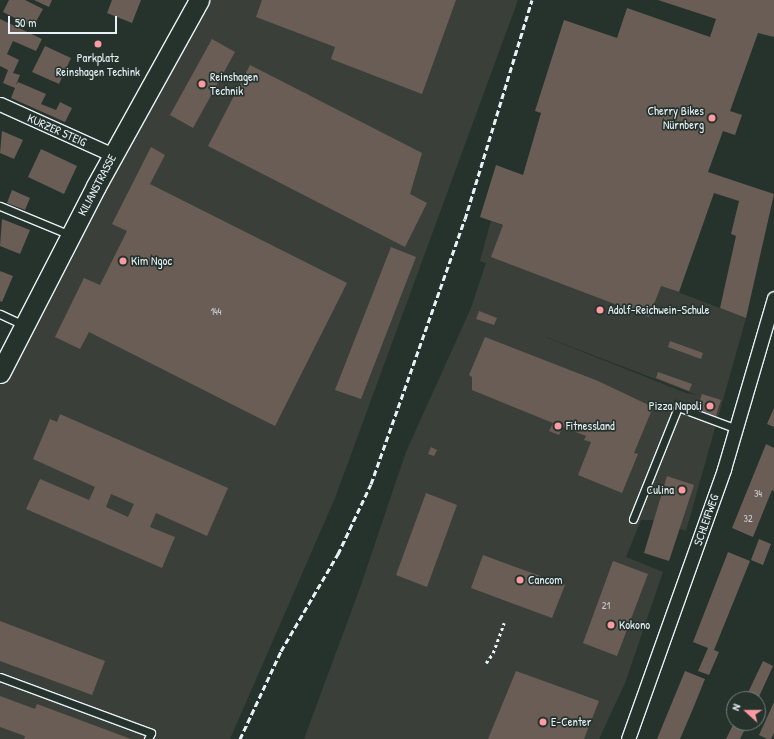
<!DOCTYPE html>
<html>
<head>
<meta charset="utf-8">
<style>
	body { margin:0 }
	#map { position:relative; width:774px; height:739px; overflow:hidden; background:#26332d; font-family:"Patrick Hand",sans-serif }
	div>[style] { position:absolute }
	.built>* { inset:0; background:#3a4039 }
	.building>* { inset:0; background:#695d56 }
	.path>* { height:2.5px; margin-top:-1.25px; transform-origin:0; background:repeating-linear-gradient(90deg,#e8f1f8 0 3px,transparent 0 6px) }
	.roads { filter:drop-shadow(1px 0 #e8f1f8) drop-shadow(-1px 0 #e8f1f8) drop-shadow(0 1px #e8f1f8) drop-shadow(0 -1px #e8f1f8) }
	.service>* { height:7px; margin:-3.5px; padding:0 3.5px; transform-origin:3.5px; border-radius:3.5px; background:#26332d }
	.minor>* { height:13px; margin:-6.5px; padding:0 6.5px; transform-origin:6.5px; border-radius:6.5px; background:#26332d }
	.secondary>* { height:19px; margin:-9.5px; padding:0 9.5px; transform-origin:9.5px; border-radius:9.5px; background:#26332d }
	.rail>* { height:3px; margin-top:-1.5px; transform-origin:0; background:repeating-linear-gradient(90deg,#e8f1f8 0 6px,transparent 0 9px) }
	.dots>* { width:11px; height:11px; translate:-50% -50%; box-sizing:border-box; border:2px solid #26332d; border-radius:50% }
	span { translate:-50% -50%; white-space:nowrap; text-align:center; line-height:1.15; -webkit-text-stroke:3.5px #26332d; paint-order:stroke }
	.number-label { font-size:10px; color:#c8ccd0 }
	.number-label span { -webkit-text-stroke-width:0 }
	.poi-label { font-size:12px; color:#e8f1f8 }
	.left { translate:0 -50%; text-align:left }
	.right { translate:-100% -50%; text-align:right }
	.street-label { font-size:12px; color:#e8f1f8 }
	.north { position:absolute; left:726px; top:691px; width:40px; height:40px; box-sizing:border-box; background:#26332d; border:1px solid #747f7e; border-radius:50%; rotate:291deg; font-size:11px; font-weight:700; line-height:16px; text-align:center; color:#e8f1f8 }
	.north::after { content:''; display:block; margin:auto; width:14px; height:18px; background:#ff9aa2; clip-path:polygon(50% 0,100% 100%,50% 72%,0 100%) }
	.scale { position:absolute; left:8px; top:16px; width:109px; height:18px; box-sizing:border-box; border:2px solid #e8f1f8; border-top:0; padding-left:5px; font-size:12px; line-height:14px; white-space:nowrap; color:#e8f1f8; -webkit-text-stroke:3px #26332d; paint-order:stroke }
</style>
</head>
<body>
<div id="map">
	<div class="built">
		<div style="clip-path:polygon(202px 0,518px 0,335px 498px,230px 739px,0 739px,0 364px)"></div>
		<div style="clip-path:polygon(evenodd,491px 221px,746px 318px,686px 531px,655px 520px,641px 520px,626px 557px,663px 572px,625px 683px,599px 739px,304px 739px,360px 588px,406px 452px,471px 308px,486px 263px,480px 261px,491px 221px,545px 337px,546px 337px,697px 395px,686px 393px,545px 337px)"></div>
	</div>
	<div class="building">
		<div style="clip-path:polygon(9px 0,25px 0,43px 9px,33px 27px,3px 12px)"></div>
		<div style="clip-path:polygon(34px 0,52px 0,49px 7px)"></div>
		<div style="clip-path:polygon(112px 0,141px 0,132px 23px,107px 13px)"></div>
		<div style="clip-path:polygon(262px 0,456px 0,422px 94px,331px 59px,335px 47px,256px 17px)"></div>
		<div style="clip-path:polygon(658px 0,774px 0,774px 37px,758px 33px,730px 111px,742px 115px,735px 135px,723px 131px,708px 172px,774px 194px,746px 318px,720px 308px,736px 236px,731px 234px,739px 201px,714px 193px,679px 292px,661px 286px,649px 317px,491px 257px,503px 225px,480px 217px,496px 165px,523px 175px,541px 113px,535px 111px,564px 20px,617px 38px,627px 8px,710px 37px,716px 19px)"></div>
		<div style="clip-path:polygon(0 19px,42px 39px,36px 51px,13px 41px,7px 54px,19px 60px,13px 73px,20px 75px,16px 85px,18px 82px,46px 94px,41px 104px,56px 110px,60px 102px,72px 108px,65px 122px,11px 98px,15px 88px,3px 83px,8px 70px,0 66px)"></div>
		<div style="clip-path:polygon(212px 39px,235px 52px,193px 128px,170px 115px)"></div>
		<div style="clip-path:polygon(45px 46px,71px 58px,59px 84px,32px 72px)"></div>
		<div style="clip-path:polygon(250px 65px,422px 153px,410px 194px,427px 203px,405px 247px,208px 146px)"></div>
		<div style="clip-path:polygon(2px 131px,23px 140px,14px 159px,0 153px)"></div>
		<div style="clip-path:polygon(151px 147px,165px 155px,150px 184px,347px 283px,275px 426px,89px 332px,80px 349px,55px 337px,84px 278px,100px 285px,127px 231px,112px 224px)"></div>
		<div style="clip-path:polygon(41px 149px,77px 166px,64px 194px,28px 177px)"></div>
		<div style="clip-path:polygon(12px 190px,30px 198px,25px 210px,7px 203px)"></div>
		<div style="clip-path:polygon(2px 219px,30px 230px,20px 254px,0 246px)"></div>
		<div style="clip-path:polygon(391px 247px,416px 257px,361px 399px,335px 390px)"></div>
		<div style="clip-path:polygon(0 271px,13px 276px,2px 302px,0 301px)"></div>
		<div style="clip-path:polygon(479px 311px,497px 318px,494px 325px,476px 319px)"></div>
		<div style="clip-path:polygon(485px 337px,598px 381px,653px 407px,634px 453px,638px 454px,622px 493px,578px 475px,591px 442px,584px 440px,586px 436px,563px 427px,559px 435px,549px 431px,553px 423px,472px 390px,472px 377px,469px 375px)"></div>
		<div style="clip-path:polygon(670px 341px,703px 353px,701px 359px,668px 347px)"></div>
		<div style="clip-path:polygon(658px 372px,692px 384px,689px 391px,656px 378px)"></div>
		<div style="clip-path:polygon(702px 394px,721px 400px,716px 416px,697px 410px)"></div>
		<div style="clip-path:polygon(774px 408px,774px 427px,767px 424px)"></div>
		<div style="clip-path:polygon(evenodd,60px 414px,228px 488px,207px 536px,156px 513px,150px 527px,175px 537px,162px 568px,26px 509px,40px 479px,89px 500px,95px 487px,33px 459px,50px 419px,57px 422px,60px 414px,111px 494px,134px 504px,128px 517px,106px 507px,111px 494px)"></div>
		<div style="clip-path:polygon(766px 444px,774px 448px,774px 491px,772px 490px,753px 537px,732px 528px)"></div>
		<div style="clip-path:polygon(431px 447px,437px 450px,434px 456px,428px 454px)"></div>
		<div style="clip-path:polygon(667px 476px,694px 485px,669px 561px,644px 553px)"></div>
		<div style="clip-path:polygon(426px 493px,457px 505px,427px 587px,396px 575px)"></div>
		<div style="clip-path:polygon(759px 539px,771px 544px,763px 565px,751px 560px)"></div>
		<div style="clip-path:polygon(728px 552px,750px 561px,714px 650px,719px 652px,709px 675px,698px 671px,708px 648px,693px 642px)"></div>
		<div style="clip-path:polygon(483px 555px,565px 585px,552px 618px,471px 588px)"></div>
		<div style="clip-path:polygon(613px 561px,648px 574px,617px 656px,583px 643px)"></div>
		<div style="clip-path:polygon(0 621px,105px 661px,92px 695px,0 661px)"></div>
		<div style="clip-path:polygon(763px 661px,773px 666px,758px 699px,745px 699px)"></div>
		<div style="clip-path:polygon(516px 671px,599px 701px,584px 739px,488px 739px)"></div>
		<div style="clip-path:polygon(685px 671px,705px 679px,692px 711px,680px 739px,657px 739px)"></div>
		<div style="clip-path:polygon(0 696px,35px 709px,37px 704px,131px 739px,24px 739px,25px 736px,0 727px)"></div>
		<div style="clip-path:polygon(774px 702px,774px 733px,771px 739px,767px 739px,759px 735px)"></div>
		<div style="clip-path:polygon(734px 723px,748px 723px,740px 739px,726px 739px)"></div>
	</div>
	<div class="path">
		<div style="left:486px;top:663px;width:12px;rotate:-55deg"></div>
		<div style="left:493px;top:653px;width:32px;rotate:-70deg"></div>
	</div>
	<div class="roads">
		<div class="service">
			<div style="left:0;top:206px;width:76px;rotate:22.5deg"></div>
			<div style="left:0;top:314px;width:26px;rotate:25deg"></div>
			<div style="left:633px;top:519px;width:121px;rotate:-68.1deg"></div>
			<div style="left:678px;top:407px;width:63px;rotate:20.4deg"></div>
			<div style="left:0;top:677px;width:161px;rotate:20.3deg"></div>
			<div style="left:151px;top:733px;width:7px;rotate:117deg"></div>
		</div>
		<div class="minor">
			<div style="left:0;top:104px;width:124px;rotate:24.3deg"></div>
			<div style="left:628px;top:739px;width:287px;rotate:-70.4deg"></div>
			<div style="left:724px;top:469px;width:178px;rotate:-73.7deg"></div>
		</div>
		<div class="secondary">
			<div style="left:0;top:373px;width:210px;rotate:-62.8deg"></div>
			<div style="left:96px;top:186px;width:213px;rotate:-61deg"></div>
		</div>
	</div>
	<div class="rail">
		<div style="left:240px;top:739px;width:97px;rotate:-65deg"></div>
		<div style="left:281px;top:651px;width:113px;rotate:-59.6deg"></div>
		<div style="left:338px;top:554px;width:77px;rotate:-64.8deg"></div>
		<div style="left:371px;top:484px;width:281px;rotate:-70.5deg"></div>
		<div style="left:465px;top:219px;width:229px;rotate:-73deg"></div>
	</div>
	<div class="dots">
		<div style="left:98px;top:44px;background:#ff9aa2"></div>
		<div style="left:202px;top:84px;background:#ff9aa2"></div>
		<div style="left:712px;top:118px;background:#ff9aa2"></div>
		<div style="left:123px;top:261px;background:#ff9aa2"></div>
		<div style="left:600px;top:310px;background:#ff9aa2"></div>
		<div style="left:710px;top:406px;background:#ff9aa2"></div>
		<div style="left:558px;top:426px;background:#ff9aa2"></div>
		<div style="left:682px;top:490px;background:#ff9aa2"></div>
		<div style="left:520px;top:580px;background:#ff9aa2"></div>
		<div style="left:611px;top:625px;background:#ff9aa2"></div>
		<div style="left:543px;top:722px;background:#ff9aa2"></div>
	</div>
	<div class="number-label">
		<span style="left:216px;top:312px">144</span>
		<span style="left:758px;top:494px">34</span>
		<span style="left:748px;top:519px">32</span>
		<span style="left:606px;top:606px">21</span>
	</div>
	<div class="poi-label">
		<span style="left:98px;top:65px">Parkplatz<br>Reinshagen Techink</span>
		<span class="left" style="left:210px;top:84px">Reinshagen<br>Technik</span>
		<span class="right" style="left:704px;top:118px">Cherry Bikes<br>Nürnberg</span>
		<span class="left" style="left:131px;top:261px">Kim Ngoc</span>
		<span class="left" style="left:608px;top:310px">Adolf-Reichwein-Schule</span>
		<span class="right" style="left:702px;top:406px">Pizza Napoli</span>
		<span class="left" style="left:566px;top:426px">Fitnessland</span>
		<span class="right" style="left:674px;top:490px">Culina</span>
		<span class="left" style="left:528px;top:580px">Cancom</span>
		<span class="left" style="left:619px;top:625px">Kokono</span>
		<span class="left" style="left:551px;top:722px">E-Center</span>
	</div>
	<div class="street-label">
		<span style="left:57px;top:130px;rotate:24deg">KURZER STEIG</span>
		<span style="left:97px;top:185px;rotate:-62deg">KILIANSTRASSE</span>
		<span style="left:706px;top:520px;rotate:-71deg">SCHLEIFWEG</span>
	</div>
	<div class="north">N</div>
	<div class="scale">50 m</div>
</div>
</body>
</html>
